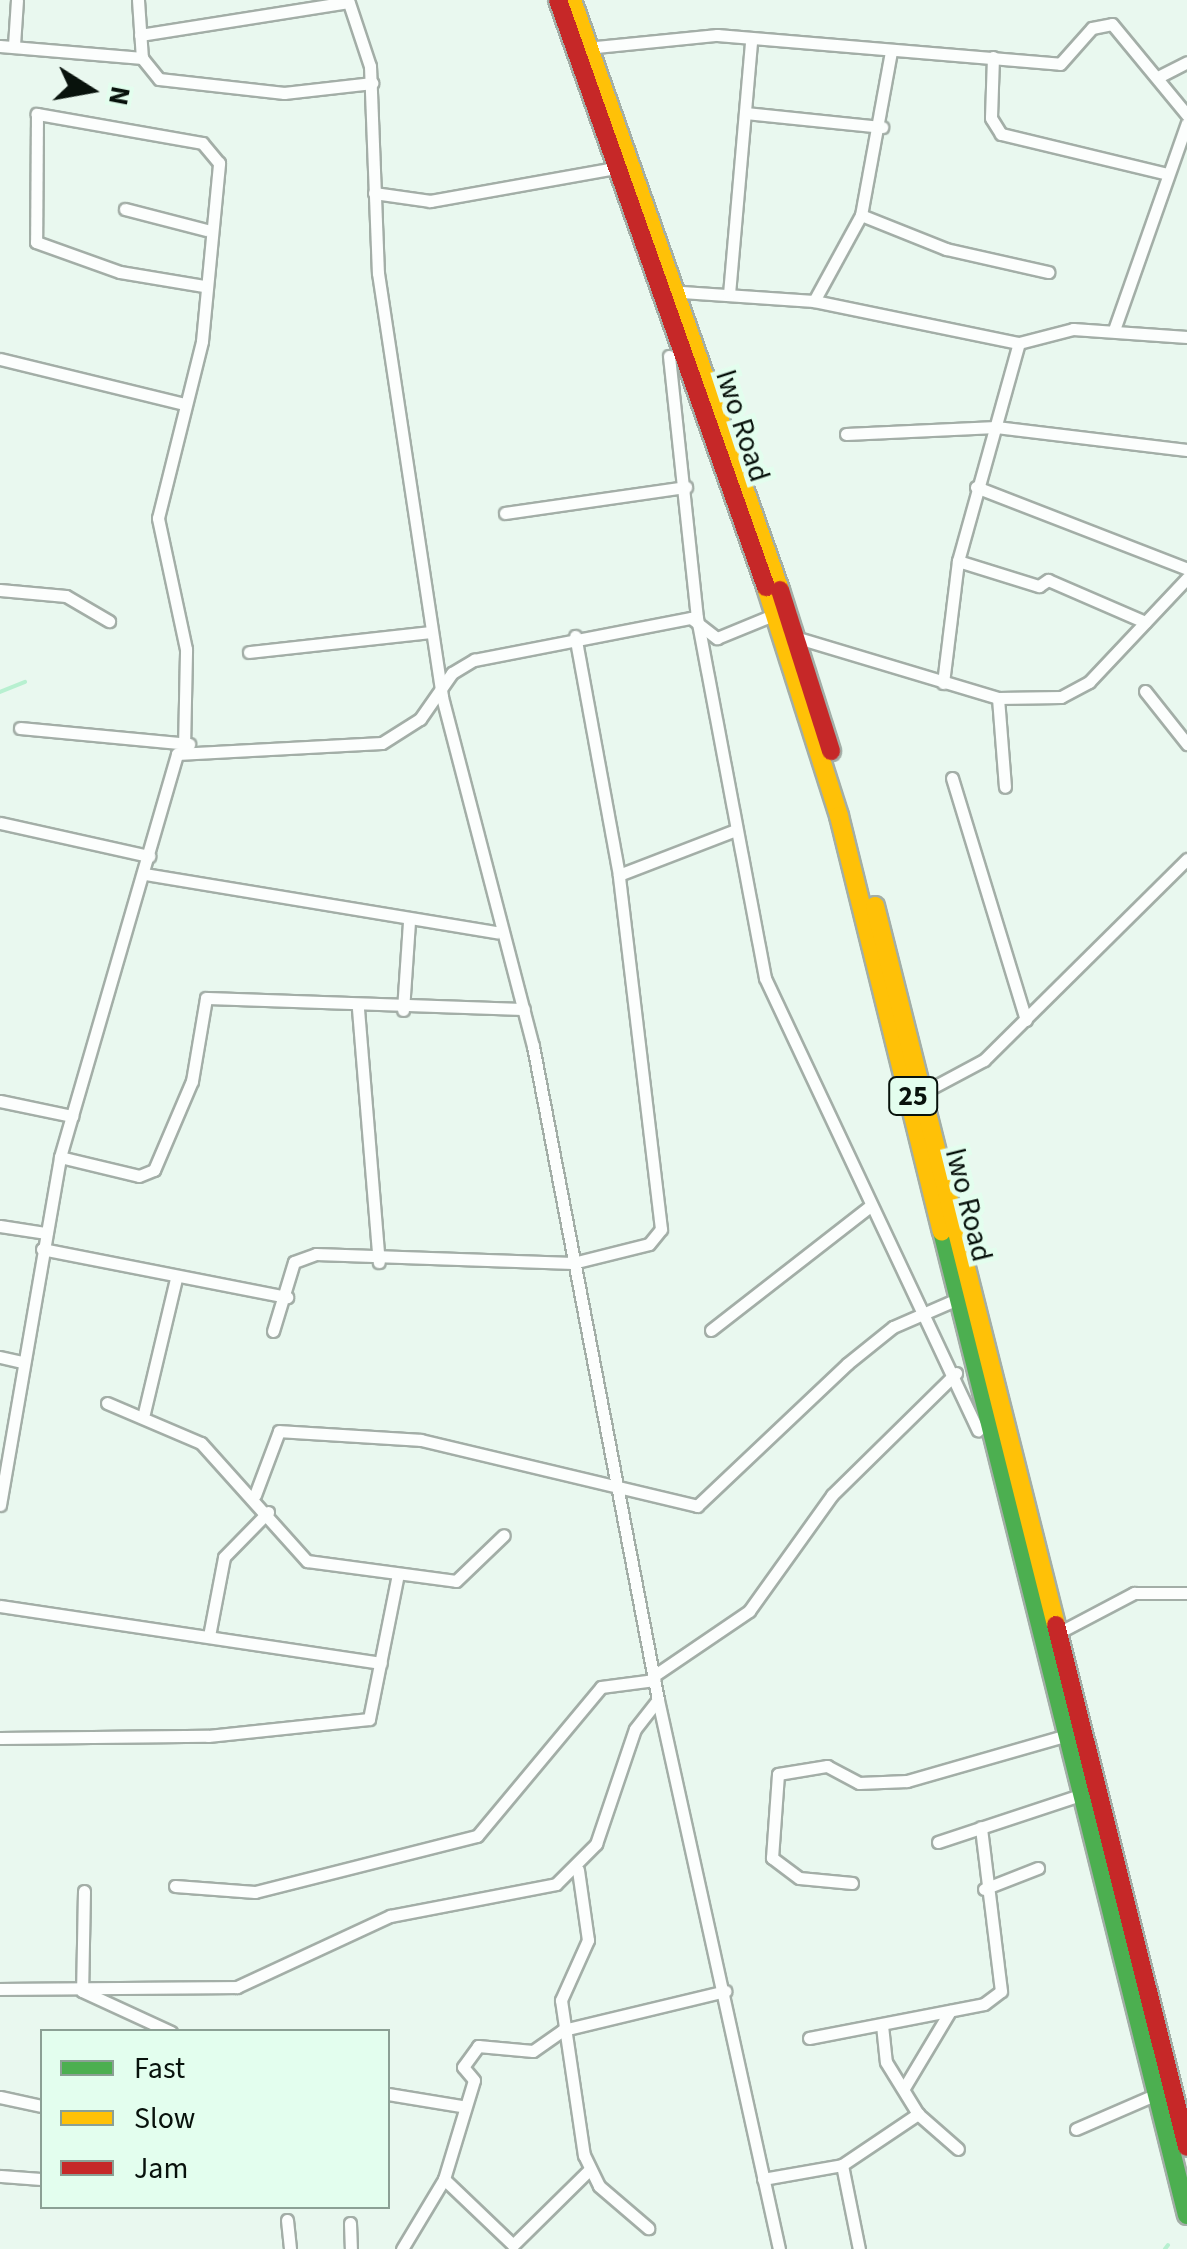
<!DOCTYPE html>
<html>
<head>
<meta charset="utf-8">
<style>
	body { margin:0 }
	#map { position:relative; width:1187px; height:2249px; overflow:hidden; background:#e9f8ef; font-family:"Source Sans 3",sans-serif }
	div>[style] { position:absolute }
	.stream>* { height:4px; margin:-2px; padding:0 2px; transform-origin:2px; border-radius:2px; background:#b7f0d0 }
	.roads { filter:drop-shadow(2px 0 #a3aea7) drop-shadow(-2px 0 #a3aea7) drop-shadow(0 2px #a3aea7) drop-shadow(0 -2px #a3aea7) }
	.street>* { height:11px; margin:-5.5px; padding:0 5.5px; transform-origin:5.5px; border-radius:5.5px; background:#fcfefd }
	.fast>* { height:18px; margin:-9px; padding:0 9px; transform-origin:9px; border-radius:9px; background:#4caf50 }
	.slow>* { height:18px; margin:-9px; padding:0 9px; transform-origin:9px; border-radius:9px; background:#ffc107 }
	.jam>* { height:18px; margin:-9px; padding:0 9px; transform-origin:9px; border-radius:9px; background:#c62828 }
	span { translate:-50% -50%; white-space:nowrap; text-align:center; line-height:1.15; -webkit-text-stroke:10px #e3feee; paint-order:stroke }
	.shield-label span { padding:2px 8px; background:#e3feee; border:2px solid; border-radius:8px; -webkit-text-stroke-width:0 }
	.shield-label { font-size:28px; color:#08120c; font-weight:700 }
	.street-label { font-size:30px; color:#08120c }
	.legend { position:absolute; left:40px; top:2029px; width:350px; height:180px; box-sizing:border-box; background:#e3feee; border:2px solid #8ba094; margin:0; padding:12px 18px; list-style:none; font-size:30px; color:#08120c }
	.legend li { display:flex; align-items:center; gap:20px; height:50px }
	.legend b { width:50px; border:2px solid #8ba094 }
	.north { position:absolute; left:40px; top:40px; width:100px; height:100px; -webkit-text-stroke:8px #e3feee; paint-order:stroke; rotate:101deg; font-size:28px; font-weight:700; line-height:40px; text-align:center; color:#08120c }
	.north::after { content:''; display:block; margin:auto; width:35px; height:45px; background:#08120c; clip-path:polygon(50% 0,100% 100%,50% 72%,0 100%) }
</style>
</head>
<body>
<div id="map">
	<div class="stream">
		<div style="left:0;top:692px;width:27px;rotate:-22deg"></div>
		<div style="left:1165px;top:2249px;width:5px;rotate:-53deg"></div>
	</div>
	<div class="roads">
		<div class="street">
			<div style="left:138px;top:0;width:58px;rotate:86.1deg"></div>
			<div style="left:142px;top:58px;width:27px;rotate:51deg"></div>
			<div style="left:159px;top:79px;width:126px;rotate:6.4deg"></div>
			<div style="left:284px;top:93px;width:89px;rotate:-6.5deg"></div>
			<div style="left:348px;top:0;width:70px;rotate:71.6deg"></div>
			<div style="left:370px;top:66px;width:207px;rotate:87.8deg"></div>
			<div style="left:378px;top:273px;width:429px;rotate:81.4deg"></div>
			<div style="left:442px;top:697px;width:361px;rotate:75.4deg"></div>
			<div style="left:533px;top:1046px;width:666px;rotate:79.18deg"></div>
			<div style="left:658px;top:1700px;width:562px;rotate:77.57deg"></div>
			<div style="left:140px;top:35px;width:211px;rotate:-9deg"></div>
			<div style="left:14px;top:45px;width:45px;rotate:-86.2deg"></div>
			<div style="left:0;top:46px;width:143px;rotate:4.8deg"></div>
			<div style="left:586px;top:48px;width:132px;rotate:-5.7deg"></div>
			<div style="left:717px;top:35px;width:344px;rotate:4.8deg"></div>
			<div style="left:1060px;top:64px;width:48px;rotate:-48.4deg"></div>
			<div style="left:1092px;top:28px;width:20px;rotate:-11deg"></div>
			<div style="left:1112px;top:24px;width:118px;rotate:50.5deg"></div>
			<div style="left:993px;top:57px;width:61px;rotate:91.9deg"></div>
			<div style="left:991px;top:118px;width:19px;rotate:58deg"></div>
			<div style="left:1001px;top:134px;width:168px;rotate:13.5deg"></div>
			<div style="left:1160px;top:76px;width:30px;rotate:-27deg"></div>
			<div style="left:746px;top:113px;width:137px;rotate:5.9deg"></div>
			<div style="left:374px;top:193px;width:57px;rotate:8.1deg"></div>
			<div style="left:430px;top:201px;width:194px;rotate:-10.1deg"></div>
			<div style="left:125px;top:209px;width:84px;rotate:14.5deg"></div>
			<div style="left:861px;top:215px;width:92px;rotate:21.8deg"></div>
			<div style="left:946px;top:249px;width:105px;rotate:12.7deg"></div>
			<div style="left:682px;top:292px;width:132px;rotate:3.9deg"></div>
			<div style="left:814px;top:301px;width:209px;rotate:11.6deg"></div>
			<div style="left:1019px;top:343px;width:56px;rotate:-14.5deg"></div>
			<div style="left:1073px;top:329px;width:114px;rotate:4deg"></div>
			<div style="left:729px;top:294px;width:255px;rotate:-85deg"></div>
			<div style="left:814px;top:301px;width:98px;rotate:-61.3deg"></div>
			<div style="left:861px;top:215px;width:166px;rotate:-79.6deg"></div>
			<div style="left:1114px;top:330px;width:219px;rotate:-70.6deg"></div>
			<div style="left:669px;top:356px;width:263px;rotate:83.9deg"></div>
			<div style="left:697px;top:618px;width:366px;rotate:79.3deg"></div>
			<div style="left:765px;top:978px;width:500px;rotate:64.8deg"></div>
			<div style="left:0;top:359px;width:190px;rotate:13.7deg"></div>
			<div style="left:846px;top:434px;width:150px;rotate:-2.7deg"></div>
			<div style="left:996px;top:427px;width:192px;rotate:6.9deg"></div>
			<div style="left:976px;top:487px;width:226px;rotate:21.2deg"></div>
			<div style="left:505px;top:513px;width:183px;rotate:-8.2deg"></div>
			<div style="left:958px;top:561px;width:85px;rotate:17.2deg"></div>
			<div style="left:1039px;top:586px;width:11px;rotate:-34deg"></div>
			<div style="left:1048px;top:580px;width:106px;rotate:23.4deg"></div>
			<div style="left:0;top:590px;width:66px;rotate:5.2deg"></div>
			<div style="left:66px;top:596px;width:50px;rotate:30.2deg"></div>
			<div style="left:798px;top:638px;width:209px;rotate:16.7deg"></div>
			<div style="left:998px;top:698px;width:63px;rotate:-0.9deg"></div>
			<div style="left:1061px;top:697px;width:32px;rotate:-28deg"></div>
			<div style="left:1089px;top:682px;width:143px;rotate:-46.7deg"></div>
			<div style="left:249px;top:652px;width:182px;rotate:-6.3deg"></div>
			<div style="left:943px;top:683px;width:123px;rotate:-83deg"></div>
			<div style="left:958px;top:561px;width:226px;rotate:-74.4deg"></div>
			<div style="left:1145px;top:691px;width:68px;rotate:51.6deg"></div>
			<div style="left:998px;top:698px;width:89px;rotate:85.5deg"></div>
			<div style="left:20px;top:728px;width:170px;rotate:5.4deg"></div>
			<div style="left:184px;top:748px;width:99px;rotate:-88.8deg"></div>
			<div style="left:186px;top:649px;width:134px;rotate:-102.1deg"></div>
			<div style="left:158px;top:518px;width:182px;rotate:-76deg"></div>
			<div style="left:202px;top:341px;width:179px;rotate:-84.5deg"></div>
			<div style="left:219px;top:163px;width:26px;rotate:-130deg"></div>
			<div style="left:202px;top:143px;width:168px;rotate:-170deg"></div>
			<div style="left:37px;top:114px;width:128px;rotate:90.4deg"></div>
			<div style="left:36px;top:242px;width:89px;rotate:19.7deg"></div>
			<div style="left:120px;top:272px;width:85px;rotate:9.5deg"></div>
			<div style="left:952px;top:778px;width:253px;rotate:73deg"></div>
			<div style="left:0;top:823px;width:153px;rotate:12.5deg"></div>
			<div style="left:145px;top:874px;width:357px;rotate:9.4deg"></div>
			<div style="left:619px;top:875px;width:122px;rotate:-21.1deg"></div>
			<div style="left:358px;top:1009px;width:254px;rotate:85.3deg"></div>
			<div style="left:403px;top:1010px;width:88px;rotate:-86.1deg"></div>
			<div style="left:926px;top:1091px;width:66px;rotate:-28.1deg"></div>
			<div style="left:984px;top:1060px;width:286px;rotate:-44.7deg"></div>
			<div style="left:0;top:1101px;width:74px;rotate:11.8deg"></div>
			<div style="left:60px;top:1157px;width:81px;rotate:13.5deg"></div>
			<div style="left:139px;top:1176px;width:16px;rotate:-22deg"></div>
			<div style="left:154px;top:1170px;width:97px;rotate:-66.9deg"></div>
			<div style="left:192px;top:1081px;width:84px;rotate:-80.4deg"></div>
			<div style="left:206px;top:998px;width:318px;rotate:2deg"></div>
			<div style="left:0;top:1226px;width:47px;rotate:8.7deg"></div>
			<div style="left:42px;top:1249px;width:250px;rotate:11.1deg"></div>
			<div style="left:711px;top:1330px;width:202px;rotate:-37.9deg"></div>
			<div style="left:273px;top:1331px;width:72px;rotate:-73.1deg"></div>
			<div style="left:294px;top:1262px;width:23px;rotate:-20deg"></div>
			<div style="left:316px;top:1254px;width:257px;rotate:2deg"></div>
			<div style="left:573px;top:1263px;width:78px;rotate:-14deg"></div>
			<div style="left:649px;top:1244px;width:19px;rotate:-51deg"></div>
			<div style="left:661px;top:1229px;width:356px;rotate:-96.8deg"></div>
			<div style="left:619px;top:875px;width:243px;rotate:-100.4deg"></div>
			<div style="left:0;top:1357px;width:22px;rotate:13deg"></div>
			<div style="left:107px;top:1403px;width:102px;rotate:23.1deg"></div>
			<div style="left:201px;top:1443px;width:159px;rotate:48.1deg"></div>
			<div style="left:307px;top:1561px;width:150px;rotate:7.6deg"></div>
			<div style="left:456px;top:1581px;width:66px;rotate:-43.8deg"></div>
			<div style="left:144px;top:1413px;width:138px;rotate:-76.6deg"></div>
			<div style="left:255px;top:1495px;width:68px;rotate:-69.4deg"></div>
			<div style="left:279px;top:1431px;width:142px;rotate:3.6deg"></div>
			<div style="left:421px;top:1440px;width:284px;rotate:13.4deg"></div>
			<div style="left:697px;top:1506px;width:207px;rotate:-43.4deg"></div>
			<div style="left:847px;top:1364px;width:59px;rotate:-38.8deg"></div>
			<div style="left:893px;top:1327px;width:75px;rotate:-23.5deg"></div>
			<div style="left:0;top:1505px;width:353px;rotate:-80.2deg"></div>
			<div style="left:60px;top:1157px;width:420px;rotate:-73.8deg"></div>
			<div style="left:177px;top:754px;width:205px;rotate:-3.1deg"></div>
			<div style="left:382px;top:743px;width:45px;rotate:-32.3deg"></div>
			<div style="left:420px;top:719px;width:56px;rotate:-55.2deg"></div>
			<div style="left:452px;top:673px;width:26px;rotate:-31deg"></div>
			<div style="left:474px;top:660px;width:221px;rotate:-11deg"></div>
			<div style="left:691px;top:618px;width:33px;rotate:38deg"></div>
			<div style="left:717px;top:638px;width:61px;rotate:-22.3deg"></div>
			<div style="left:0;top:1606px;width:385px;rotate:8.5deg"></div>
			<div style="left:1060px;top:1632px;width:84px;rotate:-27.8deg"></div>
			<div style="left:1134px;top:1593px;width:53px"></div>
			<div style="left:209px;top:1636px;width:80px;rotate:-79.2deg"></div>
			<div style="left:224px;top:1557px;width:63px;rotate:-45.6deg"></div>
			<div style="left:655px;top:1675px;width:114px;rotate:-34.2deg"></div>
			<div style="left:749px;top:1611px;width:143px;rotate:-54.4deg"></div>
			<div style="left:832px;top:1495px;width:174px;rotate:-44.5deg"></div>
			<div style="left:0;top:1738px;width:208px;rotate:-0.6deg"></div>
			<div style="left:208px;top:1736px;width:162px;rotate:-6deg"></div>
			<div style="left:369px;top:1719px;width:148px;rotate:-78.7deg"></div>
			<div style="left:938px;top:1842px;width:153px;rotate:-18.3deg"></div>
			<div style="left:578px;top:1870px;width:71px;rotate:81.9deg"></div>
			<div style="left:588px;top:1940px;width:66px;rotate:114.2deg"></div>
			<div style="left:561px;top:2000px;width:157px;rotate:81.6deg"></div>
			<div style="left:584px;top:2155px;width:34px;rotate:64deg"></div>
			<div style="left:599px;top:2186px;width:65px;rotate:40.6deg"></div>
			<div style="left:852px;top:1883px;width:53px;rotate:-174.6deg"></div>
			<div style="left:799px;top:1878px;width:34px;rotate:-143deg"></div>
			<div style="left:772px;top:1858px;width:84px;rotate:-85.9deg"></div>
			<div style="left:778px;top:1774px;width:50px;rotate:-9.3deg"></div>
			<div style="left:827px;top:1766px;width:36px;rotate:28deg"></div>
			<div style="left:859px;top:1783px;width:48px;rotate:-2.4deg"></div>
			<div style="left:907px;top:1781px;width:171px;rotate:-16deg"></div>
			<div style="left:175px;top:1886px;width:80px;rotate:4.3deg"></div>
			<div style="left:255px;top:1892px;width:229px;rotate:-14.2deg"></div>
			<div style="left:477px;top:1836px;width:194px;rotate:-50.2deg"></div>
			<div style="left:601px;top:1687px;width:54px;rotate:-7.4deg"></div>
			<div style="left:984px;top:1889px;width:58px;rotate:-21.3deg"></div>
			<div style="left:84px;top:1891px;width:100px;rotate:91.1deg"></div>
			<div style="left:82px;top:1991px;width:98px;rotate:24.7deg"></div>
			<div style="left:0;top:1989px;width:237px;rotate:-0.5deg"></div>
			<div style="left:237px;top:1987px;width:169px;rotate:-24.9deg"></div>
			<div style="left:390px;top:1916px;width:169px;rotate:-10.9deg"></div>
			<div style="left:556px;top:1884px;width:57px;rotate:-45deg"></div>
			<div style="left:596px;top:1844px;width:121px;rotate:-71.3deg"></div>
			<div style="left:635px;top:1729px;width:37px;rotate:-52deg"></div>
			<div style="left:882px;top:2025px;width:37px;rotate:84deg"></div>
			<div style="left:886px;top:2062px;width:61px;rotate:58.4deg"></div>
			<div style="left:918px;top:2114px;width:53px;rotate:41.2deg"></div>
			<div style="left:809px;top:2038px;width:178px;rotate:-11deg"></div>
			<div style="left:984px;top:2004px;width:21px;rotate:-37deg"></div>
			<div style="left:1001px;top:1991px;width:165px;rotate:-97deg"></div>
			<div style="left:904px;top:2088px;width:90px;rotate:-59.1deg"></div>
			<div style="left:388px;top:2094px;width:74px;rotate:9.3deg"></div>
			<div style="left:0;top:2097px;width:43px;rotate:12.1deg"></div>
			<div style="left:1076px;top:2129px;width:88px;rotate:-23.4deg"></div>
			<div style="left:842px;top:2165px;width:86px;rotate:78.6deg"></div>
			<div style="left:0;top:2176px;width:42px;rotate:4.1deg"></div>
			<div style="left:444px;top:2179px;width:95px;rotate:43.7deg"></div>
			<div style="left:513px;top:2245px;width:107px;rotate:-44.6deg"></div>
			<div style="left:763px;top:2179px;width:80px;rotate:-10deg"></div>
			<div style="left:842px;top:2165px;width:92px;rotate:-33.9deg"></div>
			<div style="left:287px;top:2220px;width:29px;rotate:84deg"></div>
			<div style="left:350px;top:2223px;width:26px;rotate:88deg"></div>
			<div style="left:402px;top:2249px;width:82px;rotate:-59deg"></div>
			<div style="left:444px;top:2179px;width:103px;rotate:-73.1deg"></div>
			<div style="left:474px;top:2080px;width:17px;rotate:-130deg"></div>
			<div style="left:463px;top:2067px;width:26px;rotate:-54deg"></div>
			<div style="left:478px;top:2046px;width:55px;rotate:5.2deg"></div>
			<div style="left:533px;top:2051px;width:37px;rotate:-35deg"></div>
			<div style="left:563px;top:2030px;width:167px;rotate:-13.5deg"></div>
		</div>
		<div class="fast">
			<div style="left:942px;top:1231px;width:1014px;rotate:76.02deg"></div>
		</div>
		<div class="slow">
			<div style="left:572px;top:0;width:626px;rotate:70.58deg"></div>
			<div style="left:766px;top:587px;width:240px;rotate:72.3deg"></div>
			<div style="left:839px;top:816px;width:428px;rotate:76.1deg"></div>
			<div style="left:875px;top:906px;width:741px;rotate:75.87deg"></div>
		</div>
		<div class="jam">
			<div style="left:558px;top:0;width:623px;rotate:70.49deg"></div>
			<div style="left:780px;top:590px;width:169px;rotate:72.4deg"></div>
			<div style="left:1056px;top:1625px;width:538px;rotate:75.91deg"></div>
		</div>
	</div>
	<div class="shield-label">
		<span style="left:913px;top:1096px">25</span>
	</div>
	<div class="street-label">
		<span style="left:742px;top:426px;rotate:72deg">Iwo Road</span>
		<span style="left:968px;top:1205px;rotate:76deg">Iwo Road</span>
	</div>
	<ul class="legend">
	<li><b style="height:12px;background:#4caf50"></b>Fast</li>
	<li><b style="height:12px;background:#ffc107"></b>Slow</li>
	<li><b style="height:12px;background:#c62828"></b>Jam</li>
	</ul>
	<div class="north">N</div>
</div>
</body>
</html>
